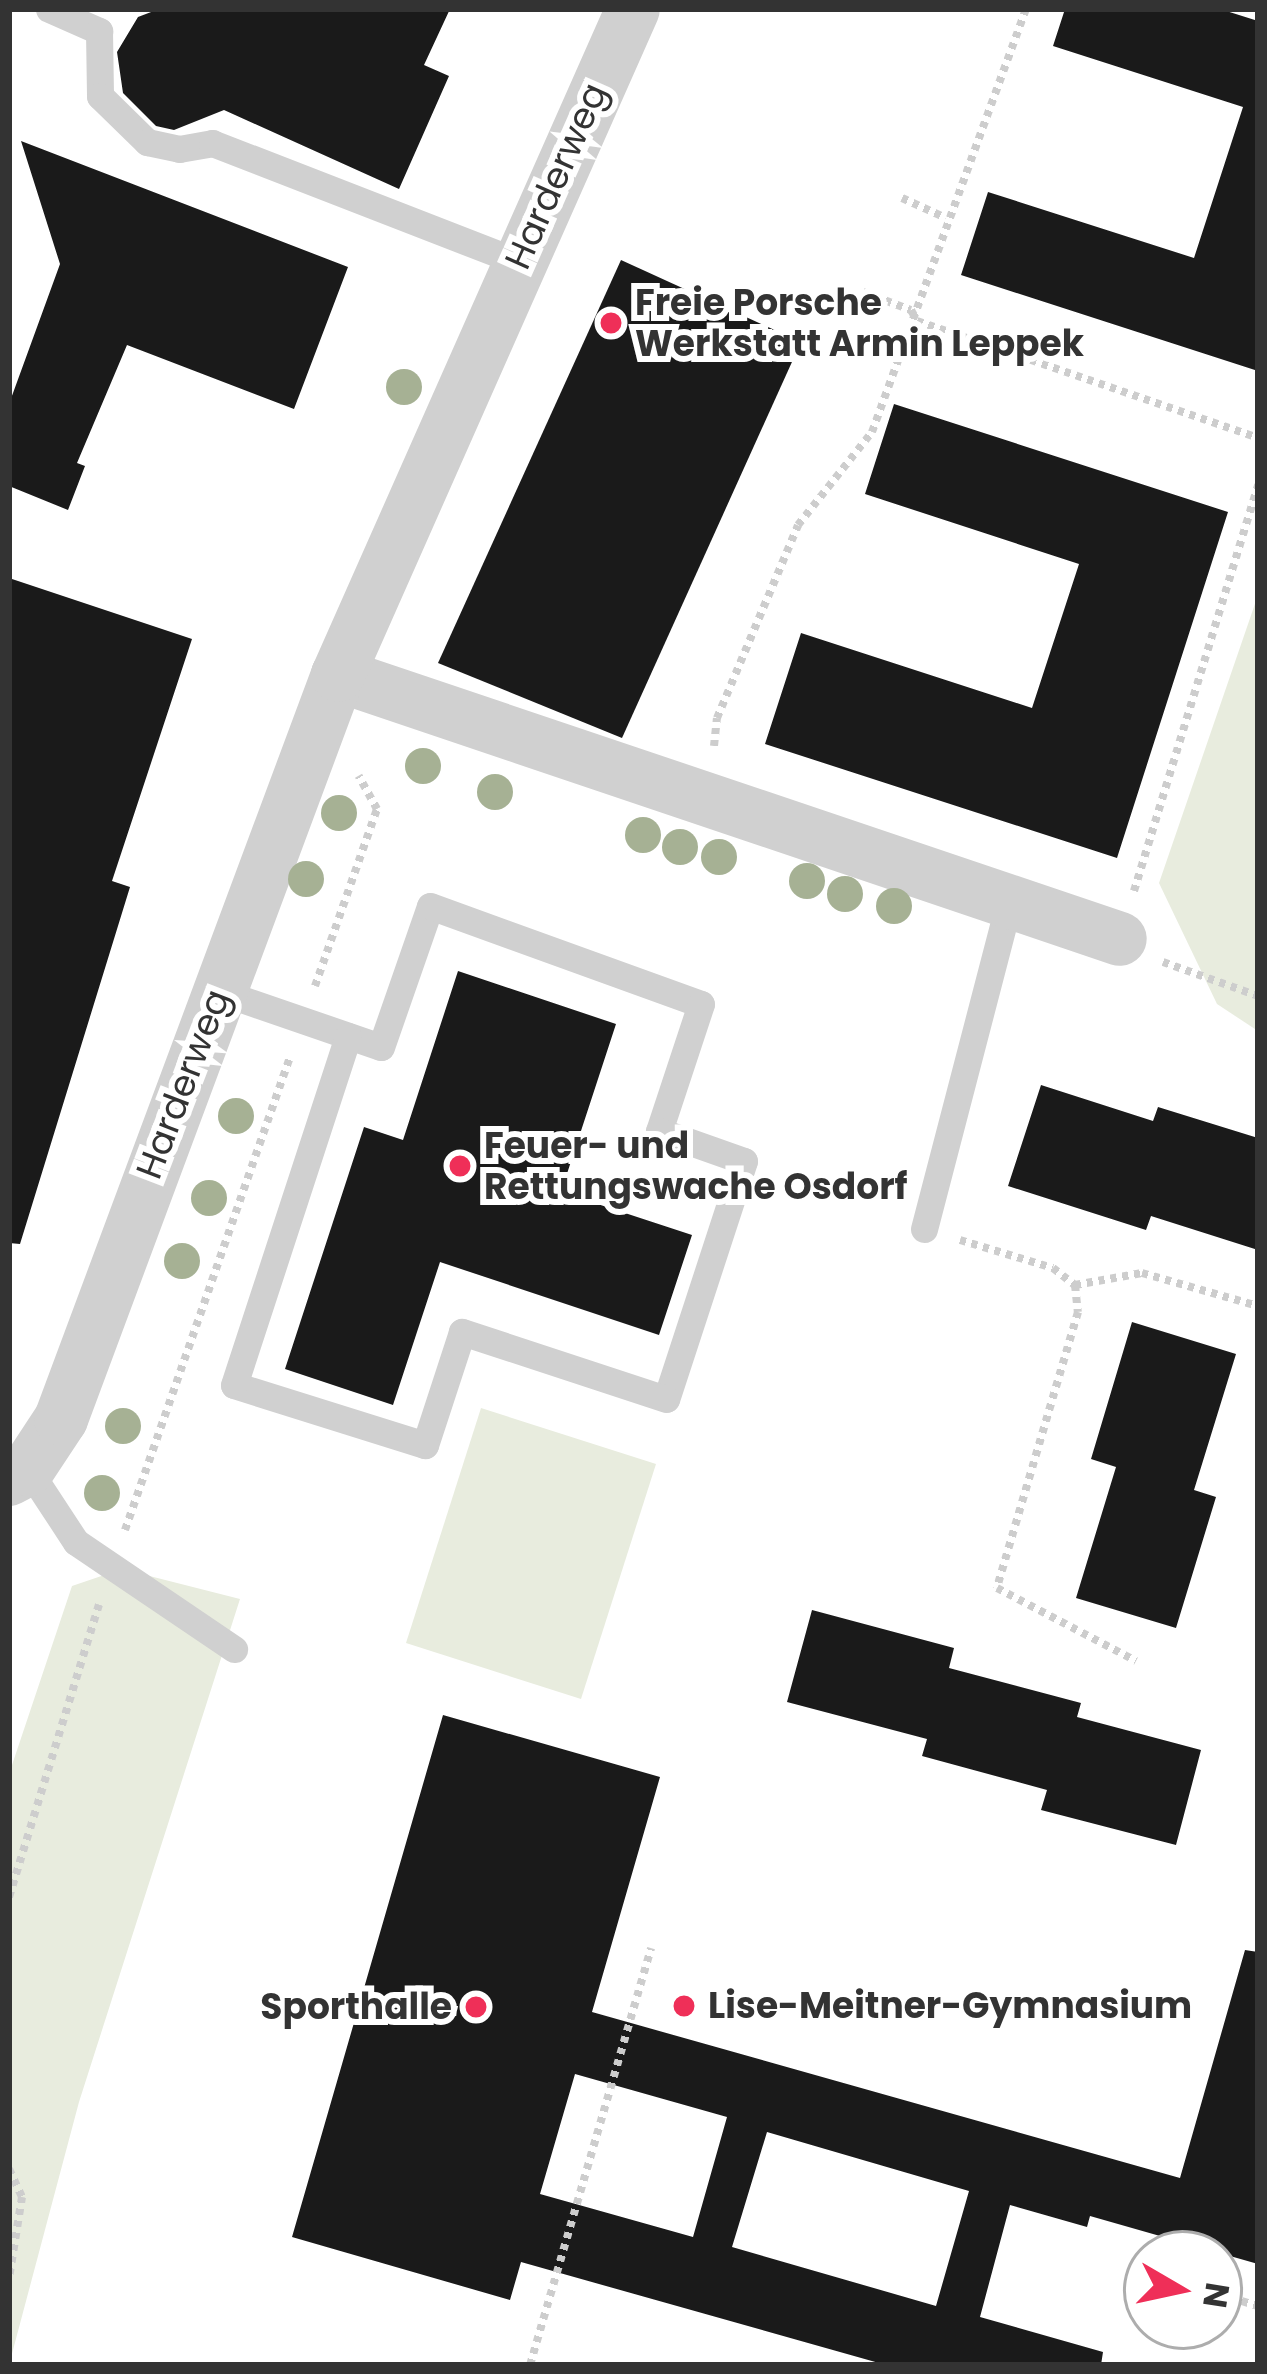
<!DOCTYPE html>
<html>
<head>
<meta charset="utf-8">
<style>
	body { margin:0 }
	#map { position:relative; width:1267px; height:2374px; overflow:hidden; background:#fff; font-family:Poppins,sans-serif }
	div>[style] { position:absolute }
	.green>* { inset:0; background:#e8ecde }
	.building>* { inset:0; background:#1a1a1a }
	.path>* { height:8px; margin-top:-4px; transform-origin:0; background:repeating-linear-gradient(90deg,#cdcdcd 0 6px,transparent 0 12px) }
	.service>* { height:27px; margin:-13.5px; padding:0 13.5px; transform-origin:13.5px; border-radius:13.5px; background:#d0d0d0 }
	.minor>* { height:54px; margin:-27px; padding:0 27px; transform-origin:27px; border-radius:27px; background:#d0d0d0 }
	.trees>* { width:36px; height:36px; margin:-18px; border-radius:50%; background:#a6b194 }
	.dots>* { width:33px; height:33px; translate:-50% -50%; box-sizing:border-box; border:6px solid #fff; border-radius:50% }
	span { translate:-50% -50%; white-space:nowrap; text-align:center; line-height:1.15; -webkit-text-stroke:12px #fff; paint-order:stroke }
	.street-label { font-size:36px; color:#333 }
	.poi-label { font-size:36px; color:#333; font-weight:700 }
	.left { translate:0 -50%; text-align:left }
	.right { translate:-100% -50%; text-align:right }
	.frame { position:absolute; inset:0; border:12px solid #333; pointer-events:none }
	.north { position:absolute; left:1123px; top:2230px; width:120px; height:120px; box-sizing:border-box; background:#fff; border:3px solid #adadad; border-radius:50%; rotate:99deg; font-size:33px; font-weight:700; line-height:48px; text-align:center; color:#333 }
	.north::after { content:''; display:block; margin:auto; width:42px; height:54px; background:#ef2f58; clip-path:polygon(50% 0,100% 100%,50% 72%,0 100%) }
</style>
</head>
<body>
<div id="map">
	<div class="green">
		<div style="clip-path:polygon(1258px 595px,1258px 1031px,1217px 1004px,1159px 883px)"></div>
		<div style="clip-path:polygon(481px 1408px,656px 1464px,581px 1699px,406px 1643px)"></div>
		<div style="clip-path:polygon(122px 1569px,240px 1599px,79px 2102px,9px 2365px,9px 1774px,72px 1586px)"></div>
	</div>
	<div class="building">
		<div style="clip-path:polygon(159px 9px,450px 9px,424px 65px,449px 76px,399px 189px,224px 110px,174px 130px,156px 126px,123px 93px,117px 52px,138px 17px)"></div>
		<div style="clip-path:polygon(1065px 9px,1220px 9px,1258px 21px,1258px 371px,961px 275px,988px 192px,1194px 258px,1243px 107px,1053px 46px)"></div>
		<div style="clip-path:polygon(21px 141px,348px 267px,294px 409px,127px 345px,77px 463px,85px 466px,68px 510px,9px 486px,9px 404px,60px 264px)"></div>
		<div style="clip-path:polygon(621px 260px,801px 342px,622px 738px,438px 663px)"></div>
		<div style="clip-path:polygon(894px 404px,1228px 512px,1117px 858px,765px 744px,801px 633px,1032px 708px,1079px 564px,865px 494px)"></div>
		<div style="clip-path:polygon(9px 578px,192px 639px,112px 881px,130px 887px,20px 1244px,9px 1243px)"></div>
		<div style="clip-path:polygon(458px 971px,616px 1024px,561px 1192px,692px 1235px,659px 1335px,440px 1262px,393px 1405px,285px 1369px,364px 1127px,403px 1140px)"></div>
		<div style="clip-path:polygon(1041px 1085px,1153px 1121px,1158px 1107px,1258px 1138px,1258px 1250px,1151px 1216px,1146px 1230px,1008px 1186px)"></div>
		<div style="clip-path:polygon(1132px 1322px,1236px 1354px,1194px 1490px,1216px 1497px,1176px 1628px,1076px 1598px,1116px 1467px,1091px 1459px)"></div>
		<div style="clip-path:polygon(812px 1610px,954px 1648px,949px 1668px,1081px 1703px,1077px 1717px,1201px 1750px,1176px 1845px,1041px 1810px,1047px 1790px,922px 1756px,927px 1739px,787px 1702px)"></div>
		<div style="clip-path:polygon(evenodd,443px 1715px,660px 1777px,592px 2012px,1180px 2178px,1245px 1950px,1258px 1952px,1258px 2264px,1090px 2216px,1087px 2227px,1010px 2205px,980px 2317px,1103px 2352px,1101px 2365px,886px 2365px,521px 2262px,510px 2300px,292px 2237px,443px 1715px,575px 2074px,727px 2117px,693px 2237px,540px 2194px,575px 2074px,443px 1715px,767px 2132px,969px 2191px,936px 2306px,732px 2247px,767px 2132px)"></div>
	</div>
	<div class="path">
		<div style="left:902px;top:198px;width:48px;rotate:24.4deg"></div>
		<div style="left:863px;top:292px;width:51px;rotate:20.6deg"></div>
		<div style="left:911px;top:310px;width:13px;rotate:61deg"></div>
		<div style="left:917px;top:321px;width:361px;rotate:18.9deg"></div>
		<div style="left:714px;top:746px;width:28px;rotate:-84deg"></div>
		<div style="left:717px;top:718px;width:209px;rotate:-67.2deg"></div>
		<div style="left:798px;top:525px;width:119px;rotate:-51.5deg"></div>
		<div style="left:872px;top:432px;width:450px;rotate:-70deg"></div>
		<div style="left:1134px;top:891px;width:425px;rotate:-73deg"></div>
		<div style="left:1163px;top:962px;width:101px;rotate:19.7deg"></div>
		<div style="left:315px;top:986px;width:188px;rotate:-70.7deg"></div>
		<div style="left:377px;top:809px;width:38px;rotate:-119deg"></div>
		<div style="left:960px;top:1240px;width:97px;rotate:16.8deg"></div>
		<div style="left:1053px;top:1268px;width:28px;rotate:38deg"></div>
		<div style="left:1075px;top:1285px;width:27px;rotate:84deg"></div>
		<div style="left:1078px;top:1312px;width:288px;rotate:106.4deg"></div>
		<div style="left:997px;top:1588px;width:157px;rotate:27.7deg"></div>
		<div style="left:1075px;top:1285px;width:68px;rotate:-10.2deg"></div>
		<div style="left:1142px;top:1273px;width:121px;rotate:15.9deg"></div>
		<div style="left:125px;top:1530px;width:501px;rotate:-70.77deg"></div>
		<div style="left:9px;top:1897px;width:306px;rotate:-72.9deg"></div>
		<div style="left:9px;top:2169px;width:31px;rotate:65deg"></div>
		<div style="left:22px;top:2197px;width:82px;rotate:99.1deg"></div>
		<div style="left:1219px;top:2294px;width:41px;rotate:17.1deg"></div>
		<div style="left:530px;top:2365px;width:434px;rotate:-73.8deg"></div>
	</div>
	<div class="service">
		<div style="left:49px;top:9px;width:55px;rotate:23.7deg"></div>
		<div style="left:99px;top:31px;width:65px;rotate:89.1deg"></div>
		<div style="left:100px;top:96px;width:66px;rotate:44.4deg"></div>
		<div style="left:147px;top:142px;width:33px;rotate:12deg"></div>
		<div style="left:179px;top:149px;width:34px;rotate:-10deg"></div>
		<div style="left:212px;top:143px;width:327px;rotate:21.2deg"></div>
		<div style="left:218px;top:991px;width:172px;rotate:19deg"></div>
		<div style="left:381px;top:1047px;width:149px;rotate:-70.8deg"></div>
		<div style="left:430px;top:906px;width:288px;rotate:19.9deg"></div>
		<div style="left:701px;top:1004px;width:134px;rotate:108.3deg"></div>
		<div style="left:659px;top:1131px;width:90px;rotate:19.4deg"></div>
		<div style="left:744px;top:1161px;width:250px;rotate:108.1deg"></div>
		<div style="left:666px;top:1399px;width:215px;rotate:-161.8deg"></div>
		<div style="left:462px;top:1332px;width:119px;rotate:108.1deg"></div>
		<div style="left:425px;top:1445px;width:200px;rotate:-162.6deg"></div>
		<div style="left:234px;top:1385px;width:367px;rotate:-71.9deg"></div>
		<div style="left:924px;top:1229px;width:338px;rotate:-75.4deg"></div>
		<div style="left:28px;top:1469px;width:87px;rotate:56.7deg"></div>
		<div style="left:76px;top:1542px;width:191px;rotate:34.1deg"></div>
	</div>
	<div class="minor">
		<div style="left:338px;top:675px;width:825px;rotate:18.65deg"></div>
		<div style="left:9px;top:1479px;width:21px;rotate:-28deg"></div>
		<div style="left:28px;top:1469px;width:60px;rotate:-56.6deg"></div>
		<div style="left:61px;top:1419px;width:794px;rotate:-69.58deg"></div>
		<div style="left:338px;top:675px;width:728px;rotate:-66.11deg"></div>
	</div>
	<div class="trees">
		<div style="left:404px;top:387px"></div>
		<div style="left:423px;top:766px"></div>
		<div style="left:495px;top:792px"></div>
		<div style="left:339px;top:813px"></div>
		<div style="left:643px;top:835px"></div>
		<div style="left:680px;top:847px"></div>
		<div style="left:719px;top:857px"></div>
		<div style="left:306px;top:879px"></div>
		<div style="left:807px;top:881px"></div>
		<div style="left:845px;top:894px"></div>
		<div style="left:894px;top:906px"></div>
		<div style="left:236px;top:1116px"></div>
		<div style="left:209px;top:1198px"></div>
		<div style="left:182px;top:1261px"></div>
		<div style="left:123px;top:1426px"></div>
		<div style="left:102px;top:1493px"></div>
	</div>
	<div class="dots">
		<div style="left:611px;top:323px;background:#ef2f58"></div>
		<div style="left:460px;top:1166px;background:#ef2f58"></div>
		<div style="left:684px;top:2006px;background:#ef2f58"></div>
		<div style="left:476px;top:2007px;background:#ef2f58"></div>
	</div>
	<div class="street-label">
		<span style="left:556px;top:176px;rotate:-66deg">Harderweg</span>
		<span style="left:183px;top:1084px;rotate:-69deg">Harderweg</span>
	</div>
	<div class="poi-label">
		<span class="left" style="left:635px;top:323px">Freie Porsche<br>Werkstatt Armin Leppek</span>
		<span class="left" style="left:484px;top:1166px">Feuer- und<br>Rettungswache Osdorf</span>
		<span class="left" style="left:708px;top:2006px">Lise-Meitner-Gymnasium</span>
		<span class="right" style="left:452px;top:2007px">Sporthalle</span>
	</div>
	<div class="frame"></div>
	<div class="north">N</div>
</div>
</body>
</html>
